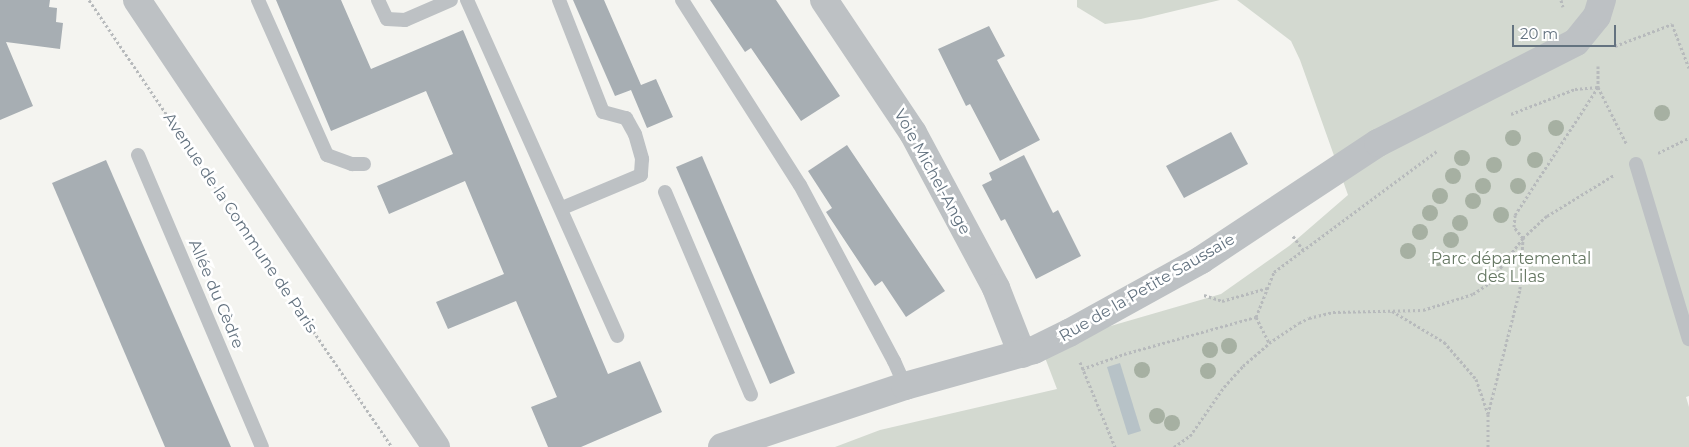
<!DOCTYPE html>
<html>
<head>
<meta charset="utf-8">
<style>
	body { margin:0 }
	#map { position:relative; width:1689px; height:447px; overflow:hidden; background:#f4f4f0; font-family:Montserrat,sans-serif }
	div>[style] { position:absolute }
	.green>* { inset:0; background:#d3d9d0 }
	.water>* { inset:0; background:#b7c2c7 }
	.building>* { inset:0; background:#a7aeb3 }
	.path>* { height:3px; margin-top:-1.5px; transform-origin:0; background:repeating-linear-gradient(90deg,#b7babc 0 2.5px,transparent 0 5px) }
	.lane>* { height:14px; margin:-7px; padding:0 7px; transform-origin:7px; border-radius:7px; background:#bdc1c4 }
	.street>* { height:28px; margin:-14px; padding:0 14px; transform-origin:14px; border-radius:14px; background:#bdc1c4 }
	.trees>* { width:16px; height:16px; margin:-8px; border-radius:50%; background:#a6b0a2 }
	span { translate:-50% -50%; white-space:nowrap; text-align:center; line-height:1.15; -webkit-text-stroke:5px #fff; paint-order:stroke }
	.street-label { font-size:16px; color:#647380 }
	.park-label { font-size:16px; color:#667863 }
	.scale { position:absolute; left:1512px; top:25px; width:104px; height:22px; box-sizing:border-box; border:2px solid #647380; border-top:0; padding-left:6px; font-size:15px; line-height:18px; white-space:nowrap; color:#647380; -webkit-text-stroke:4px #fff; paint-order:stroke }
</style>
</head>
<body>
<div id="map">
	<div class="green">
		<div style="clip-path:polygon(1077px 0,1220px 0,1141px 19px,1105px 24px,1077px 7px)"></div>
		<div style="clip-path:polygon(1237px 0,1689px 0,1689px 396px,1686px 397px,1689px 407px,1689px 447px,835px 447px,880px 430px,1057px 389px,1044px 355px,1083px 334px,1221px 294px,1289px 246px,1348px 195px,1300px 60px,1291px 41px)"></div>
	</div>
	<div class="water">
		<div style="clip-path:polygon(1120px 363px,1141px 431px,1128px 435px,1107px 367px)"></div>
	</div>
	<div class="building">
		<div style="clip-path:polygon(0 0,50px 0,49px 7px,57px 8px,56px 22px,63px 23px,60px 49px,6px 42px,33px 106px,0 120px)"></div>
		<div style="clip-path:polygon(276px 0,341px 0,371px 69px,463px 30px,608px 374px,640px 361px,662px 412px,581px 447px,548px 447px,531px 407px,557px 397px,516px 301px,448px 329px,436px 302px,504px 274px,465px 181px,389px 214px,377px 186px,453px 154px,426px 91px,331px 131px)"></div>
		<div style="clip-path:polygon(573px 0,604px 0,641px 85px,656px 79px,673px 117px,647px 128px,631px 90px,615px 96px)"></div>
		<div style="clip-path:polygon(710px 0,776px 0,840px 96px,801px 121px,751px 48px,745px 52px)"></div>
		<div style="clip-path:polygon(989px 26px,1005px 56px,997px 60px,1040px 140px,1000px 161px,970px 104px,966px 106px,938px 49px)"></div>
		<div style="clip-path:polygon(1231px 132px,1248px 164px,1184px 198px,1166px 166px)"></div>
		<div style="clip-path:polygon(847px 145px,945px 291px,906px 317px,882px 281px,875px 286px,826px 212px,832px 208px,808px 171px)"></div>
		<div style="clip-path:polygon(1024px 155px,1053px 213px,1058px 210px,1081px 256px,1036px 279px,1005px 219px,1001px 221px,982px 185px,992px 180px,989px 173px)"></div>
		<div style="clip-path:polygon(702px 156px,795px 373px,770px 384px,676px 167px)"></div>
		<div style="clip-path:polygon(106px 160px,231px 447px,165px 447px,52px 183px)"></div>
	</div>
	<div class="path">
		<div style="left:89px;top:0;width:540px;rotate:55.87deg"></div>
		<div style="left:1561px;top:0;width:7px;rotate:74deg"></div>
		<div style="left:1615px;top:46px;width:61px;rotate:-21.1deg"></div>
		<div style="left:1672px;top:24px;width:47px;rotate:68.9deg"></div>
		<div style="left:1598px;top:66px;width:21px;rotate:90deg"></div>
		<div style="left:1598px;top:87px;width:63px;rotate:63.4deg"></div>
		<div style="left:1511px;top:114px;width:69px;rotate:-21.3deg"></div>
		<div style="left:1575px;top:89px;width:23px;rotate:-5deg"></div>
		<div style="left:1658px;top:153px;width:34px;rotate:-26deg"></div>
		<div style="left:1293px;top:236px;width:17px;rotate:54deg"></div>
		<div style="left:1204px;top:295px;width:19px;rotate:18deg"></div>
		<div style="left:1222px;top:301px;width:47px;rotate:-16.1deg"></div>
		<div style="left:1392px;top:311px;width:61px;rotate:30.8deg"></div>
		<div style="left:1444px;top:342px;width:49px;rotate:49.1deg"></div>
		<div style="left:1476px;top:379px;width:37px;rotate:71deg"></div>
		<div style="left:1488px;top:414px;width:33px;rotate:90deg"></div>
		<div style="left:1256px;top:317px;width:29px;rotate:63deg"></div>
		<div style="left:1080px;top:362px;width:92px;rotate:67.6deg"></div>
		<div style="left:1082px;top:369px;width:45px;rotate:-19.7deg"></div>
		<div style="left:1124px;top:354px;width:137px;rotate:-15.7deg"></div>
		<div style="left:1256px;top:317px;width:48px;rotate:-68.2deg"></div>
		<div style="left:1274px;top:272px;width:203px;rotate:-36.6deg"></div>
		<div style="left:1488px;top:414px;width:129px;rotate:-75.6deg"></div>
		<div style="left:1520px;top:289px;width:51px;rotate:-86.6deg"></div>
		<div style="left:1523px;top:238px;width:14px;rotate:-129deg"></div>
		<div style="left:1514px;top:227px;width:12px;rotate:-85deg"></div>
		<div style="left:1515px;top:215px;width:153px;rotate:-57deg"></div>
		<div style="left:1174px;top:447px;width:19px;rotate:-35deg"></div>
		<div style="left:1190px;top:436px;width:60px;rotate:-55.2deg"></div>
		<div style="left:1224px;top:387px;width:28px;rotate:-48deg"></div>
		<div style="left:1243px;top:366px;width:35px;rotate:-41deg"></div>
		<div style="left:1269px;top:343px;width:36px;rotate:-34deg"></div>
		<div style="left:1299px;top:323px;width:11px;rotate:-27deg"></div>
		<div style="left:1309px;top:318px;width:25px;rotate:-14deg"></div>
		<div style="left:1333px;top:312px;width:90px;rotate:-1.3deg"></div>
		<div style="left:1423px;top:310px;width:52px;rotate:-17.7deg"></div>
		<div style="left:1473px;top:294px;width:18px;rotate:-34deg"></div>
		<div style="left:1488px;top:284px;width:58px;rotate:-52.7deg"></div>
		<div style="left:1523px;top:238px;width:33px;rotate:-43deg"></div>
		<div style="left:1547px;top:216px;width:79px;rotate:-31.5deg"></div>
	</div>
	<div class="lane">
		<div style="left:258px;top:0;width:170px;rotate:66deg"></div>
		<div style="left:327px;top:155px;width:27px;rotate:20deg"></div>
		<div style="left:352px;top:164px;width:12px"></div>
		<div style="left:378px;top:0;width:21px;rotate:65deg"></div>
		<div style="left:387px;top:19px;width:18px;rotate:3deg"></div>
		<div style="left:405px;top:20px;width:50px;rotate:-23.5deg"></div>
		<div style="left:467px;top:0;width:368px;rotate:65.9deg"></div>
		<div style="left:559px;top:0;width:120px;rotate:68.6deg"></div>
		<div style="left:603px;top:112px;width:24px;rotate:15deg"></div>
		<div style="left:626px;top:118px;width:18px;rotate:61deg"></div>
		<div style="left:635px;top:134px;width:26px;rotate:74deg"></div>
		<div style="left:642px;top:159px;width:16px;rotate:94deg"></div>
		<div style="left:641px;top:175px;width:86px;rotate:157.3deg"></div>
		<div style="left:682px;top:0;width:219px;rotate:57.5deg"></div>
		<div style="left:800px;top:185px;width:200px;rotate:61.9deg"></div>
		<div style="left:894px;top:361px;width:27px;rotate:66deg"></div>
		<div style="left:138px;top:155px;width:317px;rotate:67deg"></div>
		<div style="left:1636px;top:164px;width:183px;rotate:73.2deg"></div>
		<div style="left:665px;top:192px;width:220px;rotate:67deg"></div>
	</div>
	<div class="street">
		<div style="left:137px;top:0;width:538px;rotate:56.22deg"></div>
		<div style="left:824px;top:0;width:160px;rotate:56.2deg"></div>
		<div style="left:913px;top:133px;width:176px;rotate:61.8deg"></div>
		<div style="left:996px;top:288px;width:71px;rotate:68.5deg"></div>
		<div style="left:722px;top:447px;width:193px;rotate:-18.4deg"></div>
		<div style="left:905px;top:386px;width:134px;rotate:-15.6deg"></div>
		<div style="left:1034px;top:350px;width:39px;rotate:-26deg"></div>
		<div style="left:1069px;top:333px;width:151px;rotate:-28.9deg"></div>
		<div style="left:1201px;top:260px;width:212px;rotate:-33.5deg"></div>
		<div style="left:1378px;top:143px;width:222px;rotate:-27deg"></div>
		<div style="left:1576px;top:42px;width:33px;rotate:-51deg"></div>
		<div style="left:1597px;top:16px;width:17px;rotate:-73deg"></div>
	</div>
	<div class="trees">
		<div style="left:1662px;top:113px"></div>
		<div style="left:1556px;top:128px"></div>
		<div style="left:1513px;top:138px"></div>
		<div style="left:1462px;top:158px"></div>
		<div style="left:1535px;top:160px"></div>
		<div style="left:1494px;top:165px"></div>
		<div style="left:1453px;top:176px"></div>
		<div style="left:1483px;top:186px"></div>
		<div style="left:1518px;top:186px"></div>
		<div style="left:1440px;top:196px"></div>
		<div style="left:1473px;top:201px"></div>
		<div style="left:1430px;top:213px"></div>
		<div style="left:1501px;top:215px"></div>
		<div style="left:1460px;top:223px"></div>
		<div style="left:1420px;top:232px"></div>
		<div style="left:1451px;top:240px"></div>
		<div style="left:1408px;top:251px"></div>
		<div style="left:1438px;top:258px"></div>
		<div style="left:1229px;top:346px"></div>
		<div style="left:1210px;top:350px"></div>
		<div style="left:1142px;top:370px"></div>
		<div style="left:1208px;top:371px"></div>
		<div style="left:1157px;top:416px"></div>
		<div style="left:1172px;top:423px"></div>
	</div>
	<div class="street-label">
		<span style="left:932px;top:172px;rotate:61deg">Voie Michel-Ange</span>
		<span style="left:240px;top:223px;rotate:56deg">Avenue de la Commune de Paris</span>
		<span style="left:1147px;top:288px;rotate:-30deg">Rue de la Petite Saussaie</span>
		<span style="left:216px;top:294px;rotate:67deg">Allée du Cèdre</span>
	</div>
	<div class="park-label">
		<span style="left:1511px;top:268px">Parc départemental<br>des Lilas</span>
	</div>
	<div class="scale">20 m</div>
</div>
</body>
</html>
